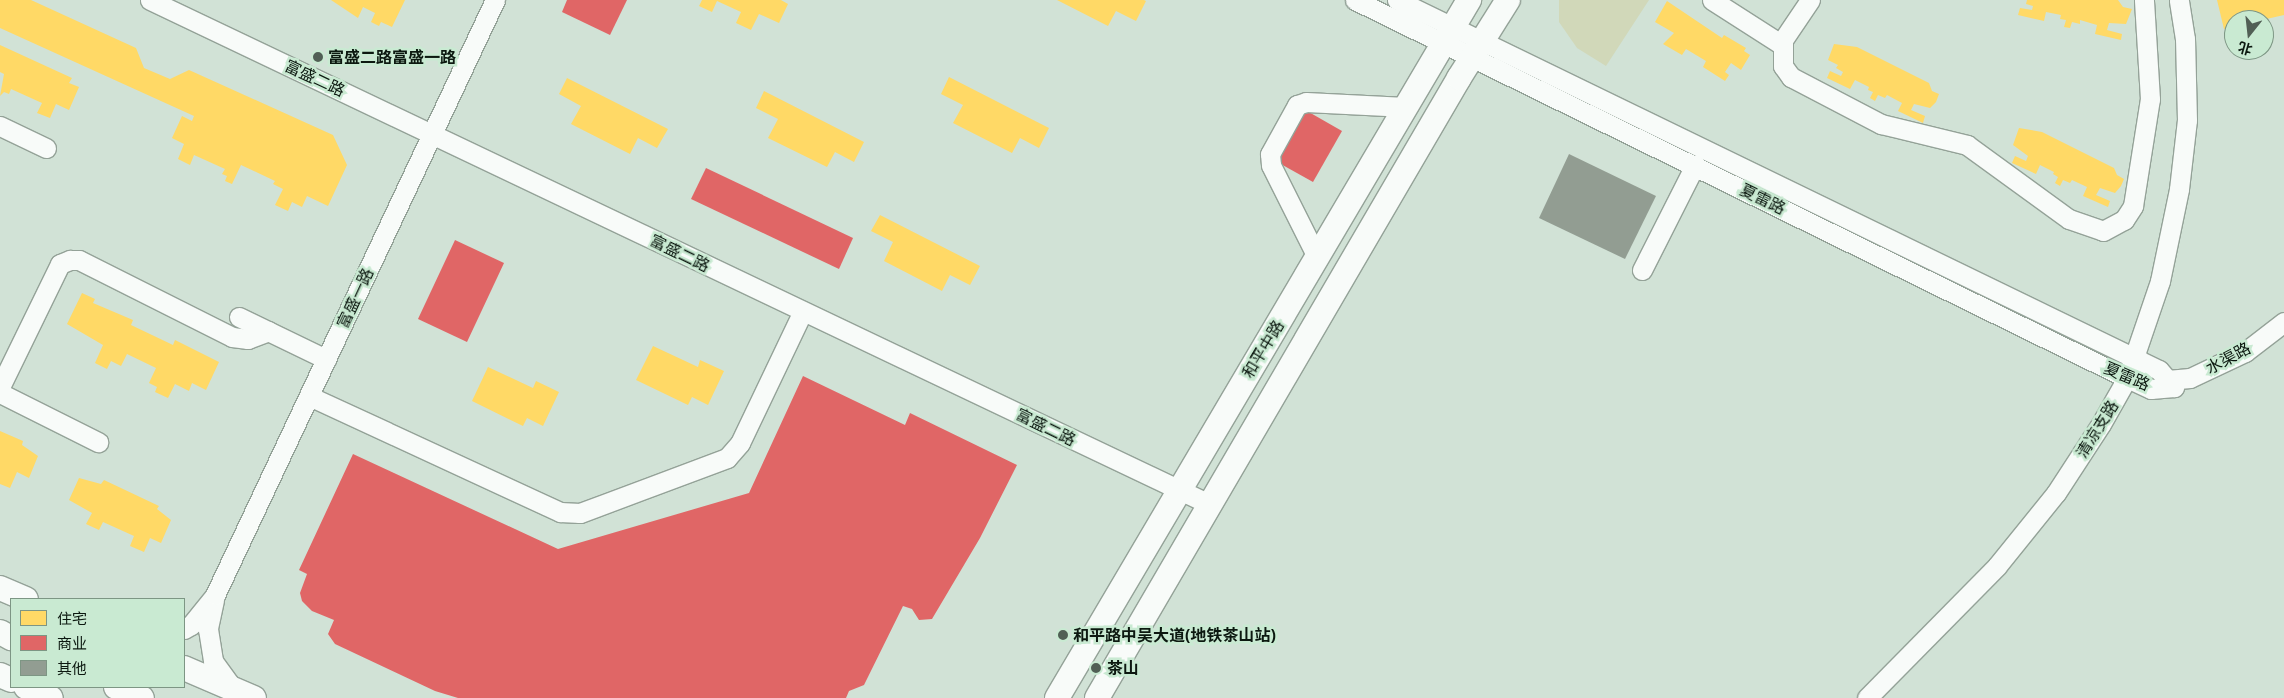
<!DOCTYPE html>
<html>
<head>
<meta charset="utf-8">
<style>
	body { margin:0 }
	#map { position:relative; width:2284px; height:698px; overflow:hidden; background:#d1e2d6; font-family:"Open Sans","Noto Sans SC",sans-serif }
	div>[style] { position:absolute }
	.green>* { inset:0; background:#d1d8b9 }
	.homes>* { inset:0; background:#ffd966 }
	.shops>* { inset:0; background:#e06666 }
	.building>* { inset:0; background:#929d92 }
	.roads { filter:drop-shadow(1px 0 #94a298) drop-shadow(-1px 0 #94a298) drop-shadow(0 1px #94a298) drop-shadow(0 -1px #94a298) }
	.minor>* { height:19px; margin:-9.5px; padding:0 9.5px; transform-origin:9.5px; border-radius:9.5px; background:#f8fbf9 }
	.major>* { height:24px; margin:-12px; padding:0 12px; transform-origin:12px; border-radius:12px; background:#f8fbf9 }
	.dots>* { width:14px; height:14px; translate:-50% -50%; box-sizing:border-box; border:2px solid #c9ead2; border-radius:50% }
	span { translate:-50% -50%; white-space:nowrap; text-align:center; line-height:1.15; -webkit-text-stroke:5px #c9ead2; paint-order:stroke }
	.poi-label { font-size:16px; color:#0c1810; font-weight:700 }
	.left { translate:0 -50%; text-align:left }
	.street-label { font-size:16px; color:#0c1810 }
	.legend { position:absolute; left:10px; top:598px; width:175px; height:90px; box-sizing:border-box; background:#c9ead2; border:1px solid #7d9684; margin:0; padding:6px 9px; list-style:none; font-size:15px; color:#0c1810 }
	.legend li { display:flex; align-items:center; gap:10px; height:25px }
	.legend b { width:25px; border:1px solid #7d9684 }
	.north { position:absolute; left:2224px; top:10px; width:50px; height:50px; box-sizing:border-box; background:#c9ead2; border:1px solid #7d9684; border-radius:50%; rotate:196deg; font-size:14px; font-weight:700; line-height:20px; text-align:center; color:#0c1810 }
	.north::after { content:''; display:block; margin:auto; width:18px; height:22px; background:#515f55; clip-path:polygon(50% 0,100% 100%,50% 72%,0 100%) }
</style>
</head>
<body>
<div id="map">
	<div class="green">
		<div style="clip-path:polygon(1559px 0,1649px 0,1606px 66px,1577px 48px,1559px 22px)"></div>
	</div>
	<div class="homes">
		<div style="clip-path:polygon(0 0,31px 0,136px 48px,144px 68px,170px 79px,189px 70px,333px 135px,347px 165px,328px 206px,307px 196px,302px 207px,292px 202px,288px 211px,275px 205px,283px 189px,273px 184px,275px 181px,241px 165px,232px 184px,225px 181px,227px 176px,222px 174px,225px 169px,194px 155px,190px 165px,178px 159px,184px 144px,172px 138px,182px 116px,192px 121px,194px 116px,0 28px)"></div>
		<div style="clip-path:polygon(331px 0,405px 0,392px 27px,381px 22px,379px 26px,371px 22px,375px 13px,363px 7px,358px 18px)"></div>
		<div style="clip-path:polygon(702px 0,781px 0,788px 4px,779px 23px,759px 14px,751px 30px,736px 23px,741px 12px,717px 1px,712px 12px,699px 6px)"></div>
		<div style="clip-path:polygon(1057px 0,1144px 0,1146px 1px,1136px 21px,1116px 11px,1108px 26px)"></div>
		<div style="clip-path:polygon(2027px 0,2118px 0,2123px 7px,2132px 9px,2126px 24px,2109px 23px,2107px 30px,2122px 34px,2121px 40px,2095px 34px,2097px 25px,2080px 20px,2080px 24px,2072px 22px,2070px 28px,2064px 27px,2066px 20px,2060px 19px,2061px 15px,2046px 12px,2044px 21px,2018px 15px,2020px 8px,2032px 10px,2033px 6px,2026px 4px)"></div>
		<div style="clip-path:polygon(2217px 0,2284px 0,2284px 15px,2262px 20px,2234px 20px,2234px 26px,2224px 29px)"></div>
		<div style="clip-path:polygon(1667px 1px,1722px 38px,1724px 35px,1746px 48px,1744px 51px,1750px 55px,1741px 70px,1731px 63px,1725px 72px,1729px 75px,1725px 81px,1703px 67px,1706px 61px,1686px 49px,1682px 55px,1663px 44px,1674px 33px,1655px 22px)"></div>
		<div style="clip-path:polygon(1834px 44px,1857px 47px,1929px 83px,1932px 91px,1939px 94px,1936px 102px,1930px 108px,1914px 104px,1911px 110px,1925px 116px,1923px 123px,1898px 111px,1902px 103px,1887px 95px,1885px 98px,1878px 95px,1875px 101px,1870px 98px,1873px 92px,1868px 90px,1869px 87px,1855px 80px,1850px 89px,1827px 78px,1830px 71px,1841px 76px,1843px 72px,1836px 68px,1838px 65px,1828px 60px)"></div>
		<div style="clip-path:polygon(0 45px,72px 78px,69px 83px,79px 87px,69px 110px,56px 104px,50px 118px,37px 113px,42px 103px,11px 89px,9px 94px,4px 92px,0 96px,4px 74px,0 72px)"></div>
		<div style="clip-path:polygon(949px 77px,1049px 128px,1039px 148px,1020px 138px,1012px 153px,953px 123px,963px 105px,941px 94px)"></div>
		<div style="clip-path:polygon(567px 78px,668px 129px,657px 148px,638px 138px,630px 154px,571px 124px,581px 106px,559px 94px)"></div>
		<div style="clip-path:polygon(764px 91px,864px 142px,854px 162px,835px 152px,827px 167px,768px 138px,778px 119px,756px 108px)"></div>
		<div style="clip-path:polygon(2019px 128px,2042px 132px,2114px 168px,2117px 175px,2124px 179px,2121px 186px,2115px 193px,2100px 188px,2096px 195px,2110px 201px,2108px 207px,2083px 196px,2087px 187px,2072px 180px,2070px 183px,2063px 180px,2060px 186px,2055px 183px,2058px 177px,2053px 174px,2054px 172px,2040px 165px,2036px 174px,2012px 163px,2015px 156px,2026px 161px,2028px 156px,2013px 145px)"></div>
		<div style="clip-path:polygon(880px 215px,980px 266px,970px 285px,950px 275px,942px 291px,884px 261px,893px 242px,871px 231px)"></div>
		<div style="clip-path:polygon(82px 293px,95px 299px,93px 303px,133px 320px,131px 325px,173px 345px,175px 340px,219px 362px,206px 390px,192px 383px,189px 391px,175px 384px,168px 398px,155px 392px,157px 387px,149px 383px,156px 368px,127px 354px,121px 366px,111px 361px,107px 369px,95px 363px,103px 345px,67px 324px)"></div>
		<div style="clip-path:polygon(653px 346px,698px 367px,700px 360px,724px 371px,708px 405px,692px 397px,688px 405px,636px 380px)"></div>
		<div style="clip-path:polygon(488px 367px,533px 388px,536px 381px,559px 392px,543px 426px,527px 418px,523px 426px,472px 401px)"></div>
		<div style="clip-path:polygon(0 431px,23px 441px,22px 445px,38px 456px,29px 478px,17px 472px,10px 488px,0 484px)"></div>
		<div style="clip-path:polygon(79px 478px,101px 484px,104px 480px,159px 506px,157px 509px,171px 520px,161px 543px,150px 538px,144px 552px,130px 546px,134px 536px,103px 522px,99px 530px,86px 524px,92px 513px,69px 500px)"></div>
	</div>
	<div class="shops">
		<div style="clip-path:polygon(567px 0,627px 0,610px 35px,562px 12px)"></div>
		<div style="clip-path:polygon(1300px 107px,1342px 131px,1313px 182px,1270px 158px)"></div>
		<div style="clip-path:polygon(706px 168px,853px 238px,839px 269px,691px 199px)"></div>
		<div style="clip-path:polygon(455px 240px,504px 263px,467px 342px,418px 319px)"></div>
		<div style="clip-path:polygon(803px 376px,905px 425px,910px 413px,1017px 465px,980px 538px,932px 619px,919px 620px,912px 609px,903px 606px,864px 685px,849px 691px,846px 698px,458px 698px,435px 691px,335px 644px,328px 634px,334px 620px,312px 611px,302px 601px,300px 593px,307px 574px,299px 570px,353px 454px,558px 549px,749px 493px)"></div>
	</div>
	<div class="building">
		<div style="clip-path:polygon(1569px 154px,1656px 196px,1625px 259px,1539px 218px)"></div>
	</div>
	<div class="roads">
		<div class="minor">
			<div style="left:150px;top:0;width:1175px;rotate:25.45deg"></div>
			<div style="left:1355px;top:0;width:860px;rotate:26.09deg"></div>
			<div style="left:2127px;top:378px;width:26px;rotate:25deg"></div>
			<div style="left:2151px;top:389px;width:23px;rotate:-5deg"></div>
			<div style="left:1397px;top:0;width:847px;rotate:25.9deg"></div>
			<div style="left:2159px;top:370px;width:23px;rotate:49deg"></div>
			<div style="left:1712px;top:0;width:83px;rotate:32.7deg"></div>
			<div style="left:1810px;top:0;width:48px;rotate:124deg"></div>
			<div style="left:1783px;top:40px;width:26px;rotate:90deg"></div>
			<div style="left:1783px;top:66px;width:14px;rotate:54deg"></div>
			<div style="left:1791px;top:77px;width:102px;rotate:27.6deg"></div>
			<div style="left:1881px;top:124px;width:89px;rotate:13.7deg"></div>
			<div style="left:1967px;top:145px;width:126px;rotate:36deg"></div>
			<div style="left:2069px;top:219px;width:36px;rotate:19deg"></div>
			<div style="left:2103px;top:231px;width:24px;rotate:-28deg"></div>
			<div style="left:2124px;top:220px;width:17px;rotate:-57deg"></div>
			<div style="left:2133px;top:206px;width:108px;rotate:-81deg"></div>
			<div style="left:2150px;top:99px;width:99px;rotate:-93.5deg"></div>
			<div style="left:0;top:126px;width:51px;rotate:25.6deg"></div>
			<div style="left:1317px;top:257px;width:103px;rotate:-116.6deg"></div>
			<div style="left:1271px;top:165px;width:11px;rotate:-95deg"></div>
			<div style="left:1270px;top:154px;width:56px;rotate:-61.1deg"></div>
			<div style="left:1297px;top:105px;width:9px;rotate:-18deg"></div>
			<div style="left:1306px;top:102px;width:100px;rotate:2.9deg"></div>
			<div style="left:1642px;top:270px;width:118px;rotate:-63.2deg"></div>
			<div style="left:239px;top:317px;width:97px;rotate:25.8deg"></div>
			<div style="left:2167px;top:380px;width:23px;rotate:-5deg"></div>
			<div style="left:2190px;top:378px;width:61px;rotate:-25.3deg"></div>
			<div style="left:2245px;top:352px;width:49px;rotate:-37.6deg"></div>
			<div style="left:0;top:387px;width:137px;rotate:-64deg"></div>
			<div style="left:60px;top:264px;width:11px;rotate:-22deg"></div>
			<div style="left:70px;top:260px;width:9px"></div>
			<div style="left:79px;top:260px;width:171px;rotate:26.7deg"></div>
			<div style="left:232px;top:337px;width:16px;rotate:7deg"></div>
			<div style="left:248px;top:339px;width:22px;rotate:-21deg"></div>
			<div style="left:0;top:393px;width:110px;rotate:26.6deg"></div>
			<div style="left:309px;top:396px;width:277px;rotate:24.8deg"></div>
			<div style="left:560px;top:512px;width:20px;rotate:3deg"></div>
			<div style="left:580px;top:513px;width:157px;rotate:-20.5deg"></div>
			<div style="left:727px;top:458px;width:20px;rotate:-49deg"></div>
			<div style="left:740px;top:443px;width:146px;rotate:-64.5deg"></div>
			<div style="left:214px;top:600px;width:30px;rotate:102deg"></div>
			<div style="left:208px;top:629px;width:32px;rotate:81deg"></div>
			<div style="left:213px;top:661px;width:34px;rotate:54deg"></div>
			<div style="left:184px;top:629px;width:8px;rotate:-30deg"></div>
			<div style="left:191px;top:625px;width:38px;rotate:-51deg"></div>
			<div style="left:215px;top:595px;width:658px;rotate:-64.8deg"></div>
			<div style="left:1867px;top:698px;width:185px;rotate:-45.4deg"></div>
			<div style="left:1997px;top:566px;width:94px;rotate:-51.1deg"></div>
			<div style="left:2056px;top:493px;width:82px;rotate:-56.9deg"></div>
			<div style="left:2101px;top:424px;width:53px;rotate:-60.5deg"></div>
			<div style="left:2127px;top:378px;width:102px;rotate:-71.2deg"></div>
			<div style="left:2160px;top:281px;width:94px;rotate:-78.3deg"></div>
			<div style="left:2179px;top:189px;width:69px;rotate:-83.4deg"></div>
			<div style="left:2187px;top:120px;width:81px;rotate:-91.4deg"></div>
			<div style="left:2185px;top:39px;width:39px;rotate:-99deg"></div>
		</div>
		<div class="major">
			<div style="left:0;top:588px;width:28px;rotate:23deg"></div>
			<div style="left:0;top:632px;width:13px;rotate:29deg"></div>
			<div style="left:184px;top:668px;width:76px;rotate:23.2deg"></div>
			<div style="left:0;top:675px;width:12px;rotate:24deg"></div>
			<div style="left:26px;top:687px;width:27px;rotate:24deg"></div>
			<div style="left:116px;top:687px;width:28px;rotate:23deg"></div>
			<div style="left:1057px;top:698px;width:811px;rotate:-59.45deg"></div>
			<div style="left:1097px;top:698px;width:718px;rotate:-59.72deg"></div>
			<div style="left:1459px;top:78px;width:92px;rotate:-57.9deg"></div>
		</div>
	</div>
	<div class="dots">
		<div style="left:318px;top:57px;background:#515f55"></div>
		<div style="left:1063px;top:635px;background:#515f55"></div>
		<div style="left:1096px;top:668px;background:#515f55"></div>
	</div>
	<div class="poi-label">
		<span class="left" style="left:328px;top:57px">富盛二路富盛一路</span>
		<span class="left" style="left:1073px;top:635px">和平路中吴大道(地铁茶山站)</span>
		<span class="left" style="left:1107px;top:668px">茶山</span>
	</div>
	<div class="street-label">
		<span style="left:315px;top:78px;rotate:25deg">富盛二路</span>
		<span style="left:1763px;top:199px;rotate:26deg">夏雷路</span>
		<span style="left:680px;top:253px;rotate:26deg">富盛二路</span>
		<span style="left:355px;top:298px;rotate:-65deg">富盛一路</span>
		<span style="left:1263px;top:349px;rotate:-59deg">和平中路</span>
		<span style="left:2228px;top:358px;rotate:-28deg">水渠路</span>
		<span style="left:2127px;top:376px;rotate:23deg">夏雷路</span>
		<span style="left:1046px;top:427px;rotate:26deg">富盛二路</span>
		<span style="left:2097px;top:429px;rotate:-58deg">清凉支路</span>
	</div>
	<ul class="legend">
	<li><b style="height:14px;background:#ffd966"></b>住宅</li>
	<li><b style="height:14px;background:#e06666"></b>商业</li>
	<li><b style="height:14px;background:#929d92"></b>其他</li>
	</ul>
	<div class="north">北</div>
</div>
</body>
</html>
